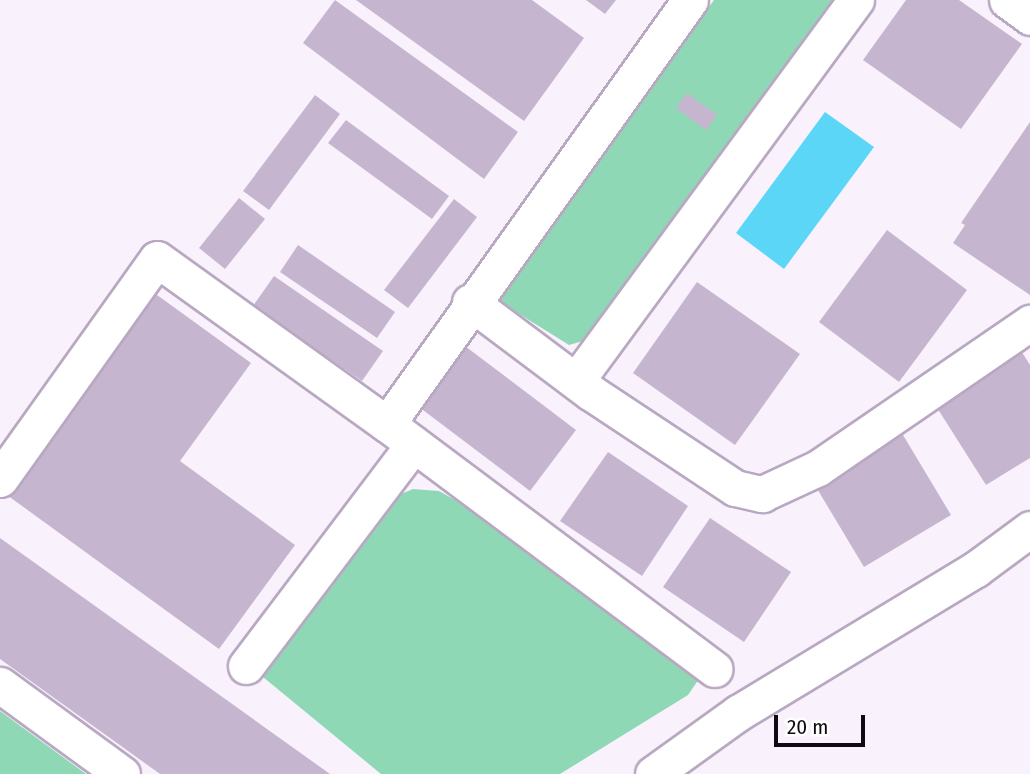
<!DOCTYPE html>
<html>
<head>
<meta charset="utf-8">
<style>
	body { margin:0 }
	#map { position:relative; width:1030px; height:774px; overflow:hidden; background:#f9f2fd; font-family:"Fira Sans Condensed",sans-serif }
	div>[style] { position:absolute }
	.green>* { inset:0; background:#8fd8b6 }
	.water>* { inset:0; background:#5bd6f6 }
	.building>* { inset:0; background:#c6b5cf }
	.roads { filter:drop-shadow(2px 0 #b9a8c2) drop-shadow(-2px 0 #b9a8c2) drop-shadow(0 2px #b9a8c2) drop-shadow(0 -2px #b9a8c2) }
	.minor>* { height:35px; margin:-17.5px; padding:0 17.5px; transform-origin:17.5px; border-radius:17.5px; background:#fff }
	span { translate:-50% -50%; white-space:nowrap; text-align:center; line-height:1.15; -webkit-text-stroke:7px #fff; paint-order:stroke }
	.scale { position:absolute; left:774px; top:715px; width:91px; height:32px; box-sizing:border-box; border:4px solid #0f0a12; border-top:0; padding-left:9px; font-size:21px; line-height:24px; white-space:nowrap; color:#0f0a12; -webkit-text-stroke:5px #fff; paint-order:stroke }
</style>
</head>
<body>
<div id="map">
	<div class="green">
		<div style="clip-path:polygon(714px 0,832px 0,594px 338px,569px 345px,497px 300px)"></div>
		<div style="clip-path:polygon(413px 489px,439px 491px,455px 500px,701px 676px,688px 695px,560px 774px,381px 774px,263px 677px,273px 655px,391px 498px)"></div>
		<div style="clip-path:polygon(0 711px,86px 774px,0 774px)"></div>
	</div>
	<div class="water">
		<div style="clip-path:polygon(825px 112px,874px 147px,784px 269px,736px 233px)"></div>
	</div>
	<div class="building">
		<div style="clip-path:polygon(335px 0,518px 132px,484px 179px,303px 43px)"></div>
		<div style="clip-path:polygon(356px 0,532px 0,584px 38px,524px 121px)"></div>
		<div style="clip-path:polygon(586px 0,616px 0,605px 14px)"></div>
		<div style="clip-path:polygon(906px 0,959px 0,1022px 44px,961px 129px,863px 60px)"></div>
		<div style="clip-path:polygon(687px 93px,717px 115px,706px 130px,676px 108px)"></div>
		<div style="clip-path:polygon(315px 95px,340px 114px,269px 210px,243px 191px)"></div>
		<div style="clip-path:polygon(346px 120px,449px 196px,432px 219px,328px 143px)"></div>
		<div style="clip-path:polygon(1030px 122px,1030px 295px,953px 243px,965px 225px,961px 223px)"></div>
		<div style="clip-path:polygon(239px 198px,265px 219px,225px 269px,199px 248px)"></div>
		<div style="clip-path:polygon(454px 199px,477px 217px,408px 308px,384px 290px)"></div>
		<div style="clip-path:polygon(887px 230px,967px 290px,899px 382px,819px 322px)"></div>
		<div style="clip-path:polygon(298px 245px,395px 312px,377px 338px,280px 272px)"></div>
		<div style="clip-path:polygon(274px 276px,383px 351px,362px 381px,253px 306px)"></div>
		<div style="clip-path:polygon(697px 282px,800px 354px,735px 445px,633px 373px)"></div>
		<div style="clip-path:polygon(146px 287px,251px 363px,180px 461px,295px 545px,219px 649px,0 490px)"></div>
		<div style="clip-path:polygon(457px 340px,576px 430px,530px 491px,411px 401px)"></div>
		<div style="clip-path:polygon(1020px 349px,1030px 365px,1030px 458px,986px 485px,934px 403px)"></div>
		<div style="clip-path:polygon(903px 435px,951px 515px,864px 567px,816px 487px)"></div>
		<div style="clip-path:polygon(608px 452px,688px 506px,642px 576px,560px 521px)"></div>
		<div style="clip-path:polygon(710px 518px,791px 572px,744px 642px,663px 587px)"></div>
		<div style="clip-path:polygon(0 538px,330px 774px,160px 774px,0 659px)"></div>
	</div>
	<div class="roads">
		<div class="minor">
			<div style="left:1007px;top:0;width:29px;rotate:36deg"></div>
			<div style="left:470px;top:302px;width:150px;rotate:36.9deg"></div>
			<div style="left:590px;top:392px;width:174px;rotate:33.5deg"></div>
			<div style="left:735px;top:488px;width:28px;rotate:13deg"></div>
			<div style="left:762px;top:494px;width:62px;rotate:-24.9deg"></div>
			<div style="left:818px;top:468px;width:257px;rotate:-34.4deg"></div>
			<div style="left:576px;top:381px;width:473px;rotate:-53.7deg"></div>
			<div style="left:387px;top:424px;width:409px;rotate:36.8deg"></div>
			<div style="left:0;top:479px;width:270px;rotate:-54.5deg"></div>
			<div style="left:157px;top:259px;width:283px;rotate:35.7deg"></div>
			<div style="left:387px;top:424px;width:521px;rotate:-54.45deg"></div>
			<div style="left:246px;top:666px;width:278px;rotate:-52.9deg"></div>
			<div style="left:0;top:685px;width:151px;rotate:36.1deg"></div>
			<div style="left:653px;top:774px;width:105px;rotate:-35.7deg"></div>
			<div style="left:738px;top:713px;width:278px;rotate:-31.2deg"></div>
			<div style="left:976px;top:569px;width:67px;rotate:-36.5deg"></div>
		</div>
	</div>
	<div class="scale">20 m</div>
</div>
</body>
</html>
